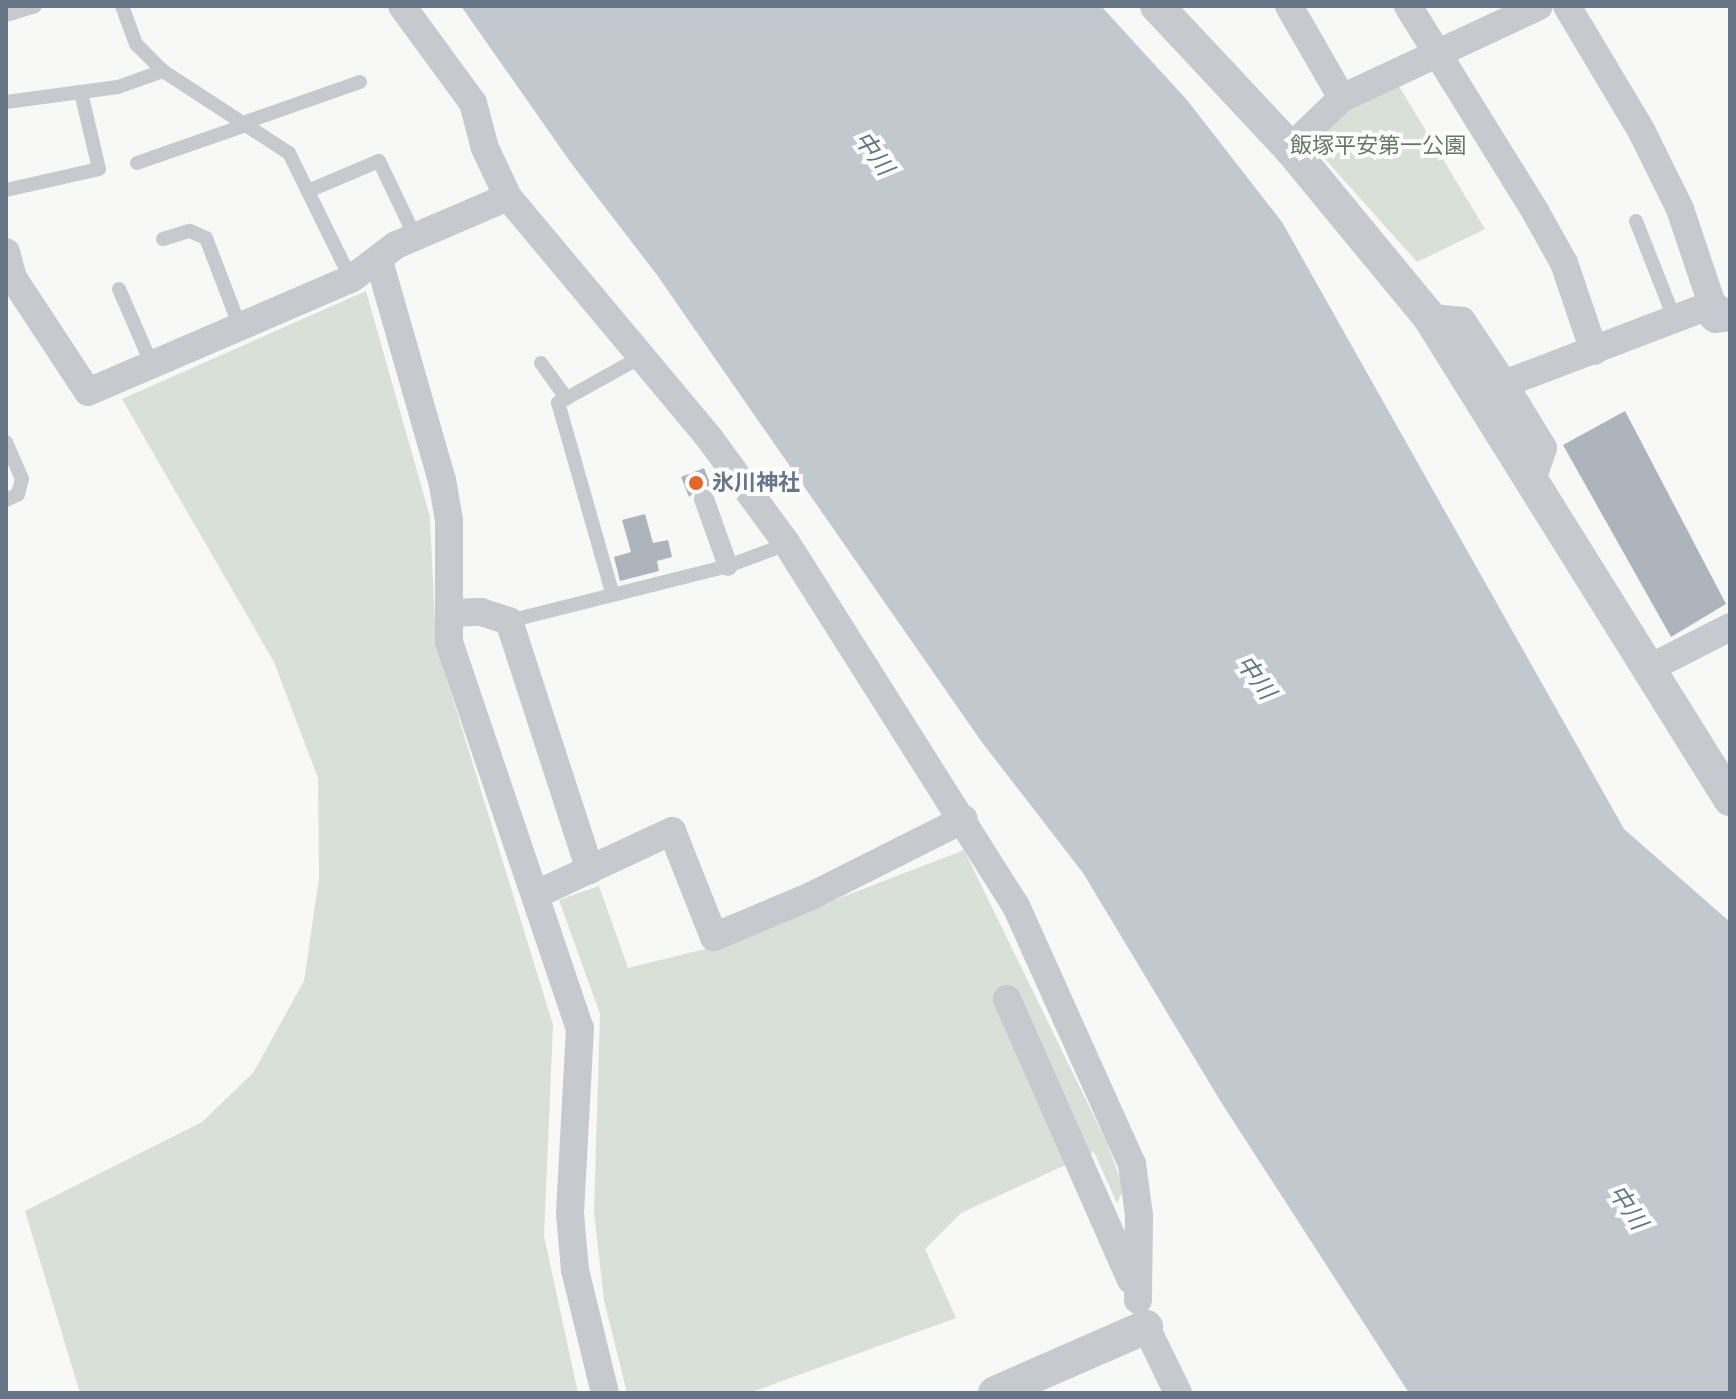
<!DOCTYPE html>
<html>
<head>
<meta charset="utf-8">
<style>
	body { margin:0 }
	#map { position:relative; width:1736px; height:1399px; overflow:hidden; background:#f8f8f6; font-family:"PT Sans Narrow","Noto Sans JP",sans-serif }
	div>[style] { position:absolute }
	.green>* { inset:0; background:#d9e0d7 }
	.water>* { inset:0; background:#c1c9cf }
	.building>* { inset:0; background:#adb4bb }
	.service>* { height:14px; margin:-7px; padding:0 7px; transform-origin:7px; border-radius:7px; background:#c6c9cd }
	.pedestrian>* { height:20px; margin:-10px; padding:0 10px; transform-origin:10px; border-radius:10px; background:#c6c9cd }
	.minor>* { height:28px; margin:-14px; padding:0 14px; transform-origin:14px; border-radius:14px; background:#c6c9cd }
	.tertiary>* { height:34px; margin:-17px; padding:0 17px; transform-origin:17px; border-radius:17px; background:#c6c9cd }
	.dots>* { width:22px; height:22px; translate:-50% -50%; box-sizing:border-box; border:4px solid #fff; border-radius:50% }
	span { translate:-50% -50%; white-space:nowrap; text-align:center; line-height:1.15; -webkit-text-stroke:8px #fff; paint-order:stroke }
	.park-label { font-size:22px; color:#657962 }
	.poi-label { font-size:22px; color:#677687; font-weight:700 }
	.left { translate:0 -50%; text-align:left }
	.water-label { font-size:24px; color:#637783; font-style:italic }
	.frame { position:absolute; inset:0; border:8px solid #677687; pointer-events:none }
</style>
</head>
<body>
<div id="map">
	<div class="green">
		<div style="clip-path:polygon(1394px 78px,1485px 229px,1417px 262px,1308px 140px)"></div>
		<div style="clip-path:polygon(366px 291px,430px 517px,436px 644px,553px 1025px,544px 1236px,578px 1393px,80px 1393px,25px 1211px,202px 1122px,253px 1073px,304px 981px,319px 878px,318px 778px,274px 662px,122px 399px)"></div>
		<div style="clip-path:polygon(964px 850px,1107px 1143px,1124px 1189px,1117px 1203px,1094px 1152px,961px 1213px,925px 1249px,956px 1318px,749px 1393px,627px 1393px,604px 1300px,594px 1213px,600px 1014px,559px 900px,599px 886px,628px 968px,713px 947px)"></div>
	</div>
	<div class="water">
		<div style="clip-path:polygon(461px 6px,1101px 6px,1187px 100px,1282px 222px,1624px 829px,1730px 922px,1730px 1393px,1409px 1393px,1221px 1102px,1083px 873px,981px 741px,657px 275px,571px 163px)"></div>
	</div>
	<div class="building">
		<div style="clip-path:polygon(1625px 411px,1726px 604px,1671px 637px,1563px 445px)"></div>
		<div style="clip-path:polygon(704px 468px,712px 488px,699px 487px,689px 497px,681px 477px)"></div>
		<div style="clip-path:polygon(645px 514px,653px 543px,668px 540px,672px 557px,657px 561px,659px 571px,620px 581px,614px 557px,631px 552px,622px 520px)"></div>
	</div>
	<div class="service">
		<div style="left:122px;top:6px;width:40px;rotate:69.8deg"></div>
		<div style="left:136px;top:44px;width:38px;rotate:45deg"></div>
		<div style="left:163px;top:71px;width:150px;rotate:33.1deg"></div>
		<div style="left:289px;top:153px;width:140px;rotate:63.8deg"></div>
		<div style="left:6px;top:15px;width:30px;rotate:-17deg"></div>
		<div style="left:6px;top:102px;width:113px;rotate:-7.6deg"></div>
		<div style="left:118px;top:87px;width:48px;rotate:-19.6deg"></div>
		<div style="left:243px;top:123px;width:124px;rotate:-19.3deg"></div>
		<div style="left:137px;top:163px;width:115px;rotate:-19.2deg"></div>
		<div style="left:6px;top:190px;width:95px;rotate:-12.7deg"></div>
		<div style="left:99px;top:169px;width:79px;rotate:-103.2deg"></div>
		<div style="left:308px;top:191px;width:77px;rotate:-22.9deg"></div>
		<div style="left:379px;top:161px;width:83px;rotate:64.4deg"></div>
		<div style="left:1636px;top:221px;width:106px;rotate:68.5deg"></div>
		<div style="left:163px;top:239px;width:28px;rotate:-17deg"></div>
		<div style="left:190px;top:231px;width:17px;rotate:24deg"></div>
		<div style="left:206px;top:238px;width:95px;rotate:69.1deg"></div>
		<div style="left:119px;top:289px;width:83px;rotate:66.5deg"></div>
		<div style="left:541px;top:363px;width:44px;rotate:54.2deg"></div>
		<div style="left:6px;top:442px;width:40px;rotate:66.6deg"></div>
		<div style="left:22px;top:479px;width:16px;rotate:105deg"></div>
		<div style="left:18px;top:494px;width:13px;rotate:153deg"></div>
		<div style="left:612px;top:592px;width:197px;rotate:-105.9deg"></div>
		<div style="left:558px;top:403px;width:95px;rotate:-29deg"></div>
		<div style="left:509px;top:621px;width:226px;rotate:-14.1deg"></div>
		<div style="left:728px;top:566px;width:63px;rotate:-20.4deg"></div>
	</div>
	<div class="pedestrian">
		<div style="left:704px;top:499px;width:71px;rotate:70.3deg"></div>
	</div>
	<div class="minor">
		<div style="left:402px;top:6px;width:120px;rotate:53.8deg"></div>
		<div style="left:473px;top:103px;width:47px;rotate:75.1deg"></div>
		<div style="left:485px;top:148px;width:54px;rotate:64.9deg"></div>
		<div style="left:508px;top:197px;width:315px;rotate:50.1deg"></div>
		<div style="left:710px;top:439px;width:130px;rotate:53.7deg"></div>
		<div style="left:787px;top:544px;width:428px;rotate:57.7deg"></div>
		<div style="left:1016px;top:906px;width:283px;rotate:65.8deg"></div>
		<div style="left:1132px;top:1164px;width:51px;rotate:82.2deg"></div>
		<div style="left:1139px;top:1215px;width:85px;rotate:90.7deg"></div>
		<div style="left:1289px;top:6px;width:106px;rotate:60.1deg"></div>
		<div style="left:1408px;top:6px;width:241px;rotate:58.2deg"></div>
		<div style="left:1535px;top:211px;width:60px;rotate:60.9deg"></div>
		<div style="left:1564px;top:263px;width:93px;rotate:71.2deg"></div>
		<div style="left:1567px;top:6px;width:147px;rotate:59.2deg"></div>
		<div style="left:1642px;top:132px;width:86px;rotate:63.7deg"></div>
		<div style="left:1680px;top:209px;width:113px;rotate:71.4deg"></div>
		<div style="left:1290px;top:148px;width:72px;rotate:-43.9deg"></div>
		<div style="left:1342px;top:98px;width:217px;rotate:-25deg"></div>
		<div style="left:6px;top:252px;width:27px;rotate:75deg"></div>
		<div style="left:13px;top:278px;width:136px;rotate:56.7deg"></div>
		<div style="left:88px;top:392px;width:286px;rotate:-23.3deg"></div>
		<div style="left:351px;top:279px;width:56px;rotate:-37.1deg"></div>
		<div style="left:396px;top:245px;width:122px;rotate:-23.2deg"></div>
		<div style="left:379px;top:261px;width:228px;rotate:74deg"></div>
		<div style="left:442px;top:480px;width:41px;rotate:80.1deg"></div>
		<div style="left:449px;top:520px;width:122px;rotate:90deg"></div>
		<div style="left:449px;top:642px;width:408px;rotate:71.3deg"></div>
		<div style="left:580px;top:1028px;width:186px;rotate:93.1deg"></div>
		<div style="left:570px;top:1214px;width:56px;rotate:84.9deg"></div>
		<div style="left:575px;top:1270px;width:127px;rotate:76.3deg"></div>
		<div style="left:1430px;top:318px;width:32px;rotate:5deg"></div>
		<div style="left:1462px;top:321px;width:76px;rotate:56.3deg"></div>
		<div style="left:1504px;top:384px;width:75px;rotate:58.6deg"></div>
		<div style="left:1543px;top:448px;width:36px;rotate:109deg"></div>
		<div style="left:1504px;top:384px;width:224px;rotate:-20.9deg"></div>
		<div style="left:449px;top:613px;width:32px;rotate:-2deg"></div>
		<div style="left:481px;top:612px;width:29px;rotate:18deg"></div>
		<div style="left:509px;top:621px;width:262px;rotate:72deg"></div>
		<div style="left:1648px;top:669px;width:92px;rotate:-27.1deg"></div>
		<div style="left:537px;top:894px;width:149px;rotate:-25deg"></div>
		<div style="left:672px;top:831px;width:114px;rotate:68.4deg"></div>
		<div style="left:714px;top:937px;width:105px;rotate:-22.9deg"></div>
		<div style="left:811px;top:896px;width:171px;rotate:-26.7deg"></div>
		<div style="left:1007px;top:999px;width:307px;rotate:66.2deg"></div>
		<div style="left:1146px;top:1327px;width:73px;rotate:64.1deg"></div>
	</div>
	<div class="tertiary">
		<div style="left:1157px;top:6px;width:195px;rotate:46.9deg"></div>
		<div style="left:1290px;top:148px;width:220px;rotate:50.5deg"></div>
		<div style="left:1430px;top:318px;width:567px;rotate:58.05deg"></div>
		<div style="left:1716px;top:316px;width:14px;rotate:-8deg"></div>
		<div style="left:995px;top:1393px;width:165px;rotate:-23.6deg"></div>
	</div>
	<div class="dots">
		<div style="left:696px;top:483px;background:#e5652a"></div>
	</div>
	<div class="park-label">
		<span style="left:1378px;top:146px">飯塚平安第一公園</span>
	</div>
	<div class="poi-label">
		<span class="left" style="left:712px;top:483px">氷川神社</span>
	</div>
	<div class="water-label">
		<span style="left:874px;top:153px;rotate:54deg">中川</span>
		<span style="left:1256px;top:677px;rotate:54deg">中川</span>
		<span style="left:1628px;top:1207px;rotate:56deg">中川</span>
	</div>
	<div class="frame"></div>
</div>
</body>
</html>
